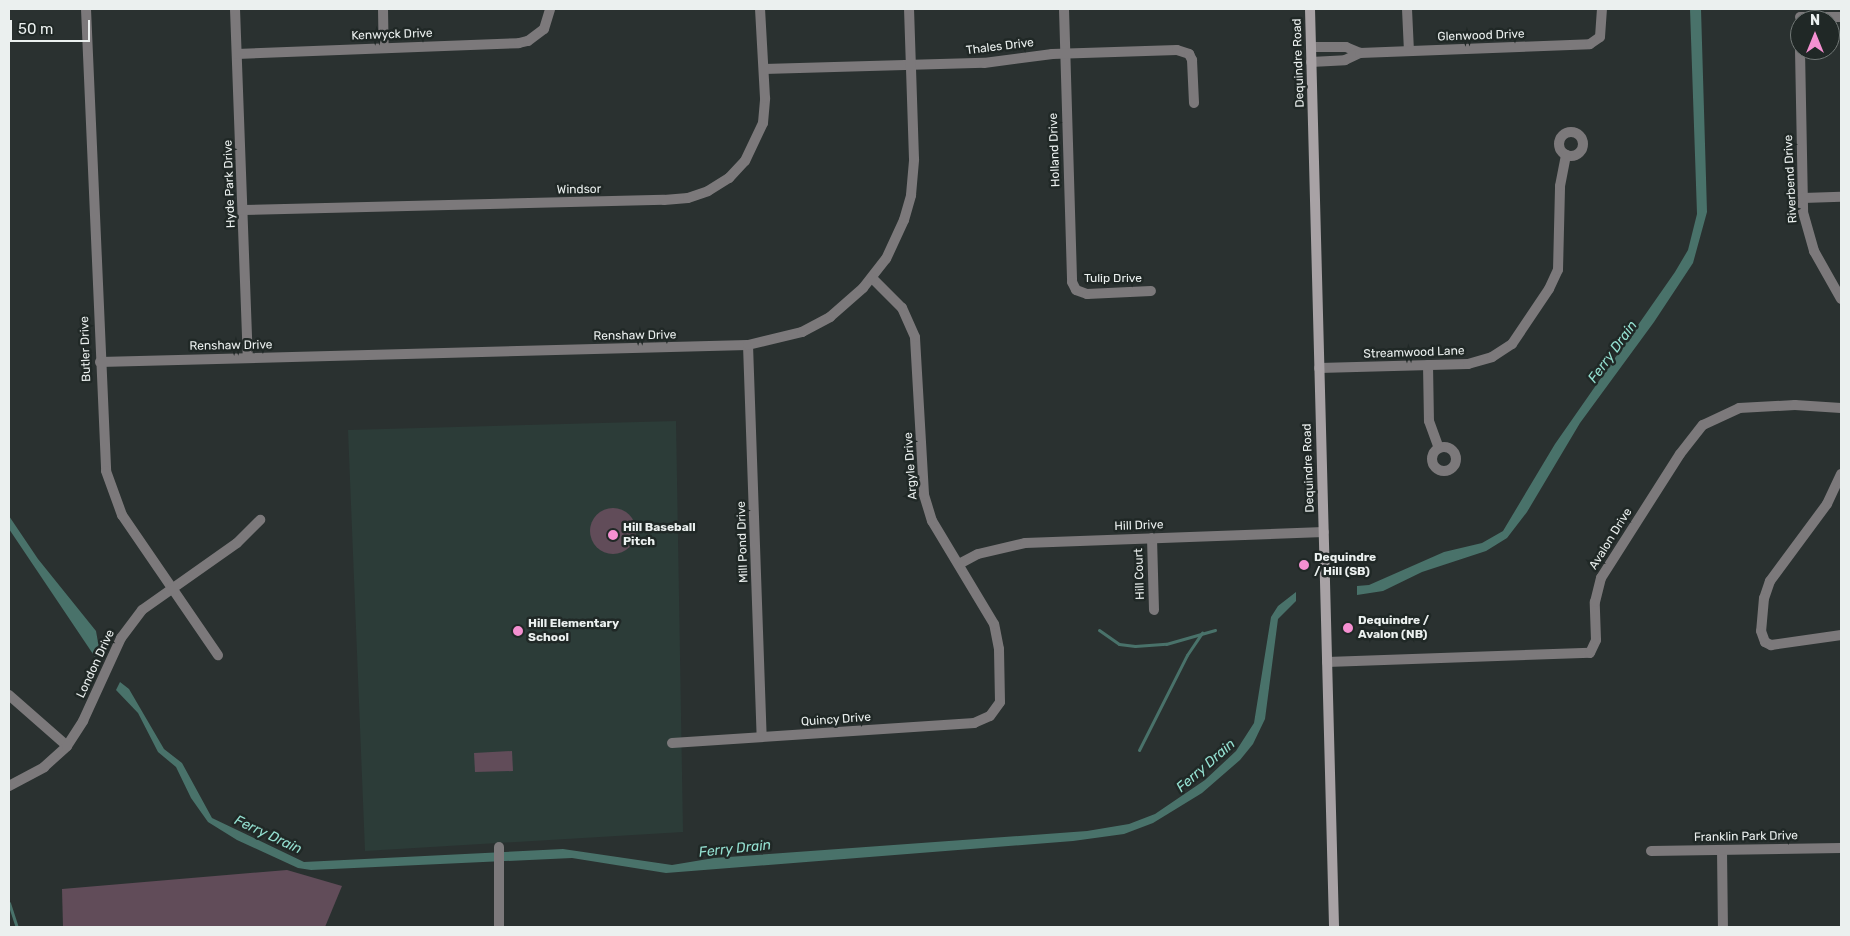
<!DOCTYPE html>
<html>
<head>
<meta charset="utf-8">
<style>
	body { margin:0 }
	#map { position:relative; width:1850px; height:936px; overflow:hidden; background:#2a3130; font-family:Rubik,sans-serif }
	div>[style] { position:absolute }
	.built>* { inset:0; background:#2c3c38 }
	.green>* { inset:0; background:#614c59 }
	.round { border-radius:50% }
	.water>* { inset:0; background:#49726a }
	.stream>* { height:3px; margin:-1.5px; padding:0 1.5px; transform-origin:1.5px; border-radius:1.5px; background:#49726a }
	.street>* { height:10px; margin:-5px; padding:0 5px; transform-origin:5px; border-radius:5px; background:#7c797b }
	.street>.ring { margin:-5px; padding:0; box-sizing:content-box; background:none; border:10px solid #7c797b; border-radius:50% }
	.secondary>* { height:10px; margin:-5px; padding:0 5px; transform-origin:5px; border-radius:5px; background:#a8a2a5 }
	.dots>* { width:14px; height:14px; translate:-50% -50%; box-sizing:border-box; border:2px solid #202826; border-radius:50% }
	span { translate:-50% -50%; white-space:nowrap; text-align:center; line-height:1.15; -webkit-text-stroke:5px #202826; paint-order:stroke }
	.street-label { font-size:12px; color:#ebf0ef }
	.poi-label { font-size:12px; color:#ebf0ef; font-weight:700 }
	.left { translate:0 -50%; text-align:left }
	.water-label { font-size:14px; color:#94e0d1; font-style:italic }
	.frame { position:absolute; inset:0; border:10px solid #ebf0ef; pointer-events:none }
	.north { position:absolute; left:1790px; top:10px; width:50px; height:50px; box-sizing:border-box; background:#202826; border:1px solid #717876; border-radius:50%; rotate:0deg; font-size:14px; font-weight:700; line-height:20px; text-align:center; color:#ebf0ef }
	.north::after { content:''; display:block; margin:auto; width:18px; height:22px; background:#f590d1; clip-path:polygon(50% 0,100% 100%,50% 72%,0 100%) }
	.scale { position:absolute; left:10px; top:20px; width:80px; height:22px; box-sizing:border-box; border:2px solid #ebf0ef; border-top:0; padding-left:6px; font-size:15px; line-height:18px; white-space:nowrap; color:#ebf0ef; -webkit-text-stroke:4px #202826; paint-order:stroke }
</style>
</head>
<body>
<div id="map">
	<div class="built">
		<div style="clip-path:polygon(676px 421px,683px 832px,365px 851px,348px 430px)"></div>
	</div>
	<div class="green">
		<div class="round" style="left:590px;top:508px;width:46px;height:46px"></div>
		<div style="clip-path:polygon(512px 751px,513px 771px,475px 772px,474px 753px)"></div>
		<div style="clip-path:polygon(287px 870px,342px 886px,325px 927px,63px 927px,62px 889px)"></div>
	</div>
	<div class="water">
		<div style="clip-path:polygon(1690px 9px,1701px 9px,1707px 212px,1693px 263px,1654px 322px,1580px 423px,1527px 512px,1507px 538px,1486px 551px,1422px 572px,1383px 591px,1357px 595px,1357px 586px,1369px 585px,1444px 552px,1482px 543px,1503px 531px,1555px 444px,1675px 272px,1688px 250px,1697px 214px)"></div>
		<div style="clip-path:polygon(9px 516px,38px 559px,96px 631px,99px 648px,95px 657px,9px 529px)"></div>
		<div style="clip-path:polygon(1296px 592px,1296px 601px,1278px 619px,1265px 719px,1253px 744px,1240px 760px,1202px 793px,1153px 823px,1124px 834px,1073px 841px,666px 873px,572px 858px,311px 870px,298px 868px,237px 840px,208px 822px,191px 798px,176px 767px,158px 752px,138px 713px,116px 690px,120px 682px,129px 689px,164px 749px,182px 763px,212px 818px,304px 862px,563px 849px,672px 865px,714px 858px,1087px 831px,1129px 824px,1155px 814px,1205px 780px,1236px 751px,1254px 723px,1271px 617px,1278px 606px)"></div>
	</div>
	<div class="stream">
		<div style="left:1099px;top:630px;width:24px;rotate:35deg"></div>
		<div style="left:1119px;top:644px;width:16px;rotate:7deg"></div>
		<div style="left:1135px;top:646px;width:31px;rotate:-4deg"></div>
		<div style="left:1166px;top:644px;width:51px;rotate:-15.9deg"></div>
		<div style="left:1139px;top:750px;width:106px;rotate:-63.2deg"></div>
		<div style="left:1187px;top:655px;width:27px;rotate:-56deg"></div>
		<div style="left:9px;top:903px;width:25px;rotate:72deg"></div>
	</div>
	<div class="street">
		<div style="left:86px;top:9px;width:462px;rotate:87.5deg"></div>
		<div style="left:106px;top:471px;width:47px;rotate:70deg"></div>
		<div style="left:122px;top:515px;width:170px;rotate:55.6deg"></div>
		<div style="left:235px;top:9px;width:349px;rotate:87.9deg"></div>
		<div style="left:383px;top:9px;width:39px;rotate:89deg"></div>
		<div style="left:1064px;top:9px;width:273px;rotate:88.3deg"></div>
		<div style="left:1072px;top:282px;width:9px;rotate:63deg"></div>
		<div style="left:1076px;top:290px;width:12px;rotate:20deg"></div>
		<div style="left:1087px;top:294px;width:64px;rotate:-2.7deg"></div>
		<div style="left:1407px;top:9px;width:42px;rotate:87.3deg"></div>
		<div style="left:1800px;top:17px;width:41px"></div>
		<div style="left:1311px;top:47px;width:35px"></div>
		<div style="left:1346px;top:47px;width:15px;rotate:23deg"></div>
		<div style="left:1800px;top:50px;width:162px;rotate:88.9deg"></div>
		<div style="left:1803px;top:212px;width:41px;rotate:74.2deg"></div>
		<div style="left:1814px;top:251px;width:55px;rotate:60.6deg"></div>
		<div style="left:237px;top:54px;width:282px;rotate:-2.2deg"></div>
		<div style="left:519px;top:43px;width:9px;rotate:-13deg"></div>
		<div style="left:528px;top:41px;width:20px;rotate:-37deg"></div>
		<div style="left:544px;top:29px;width:21px;rotate:-73deg"></div>
		<div style="left:1311px;top:62px;width:34px;rotate:-3deg"></div>
		<div style="left:1345px;top:60px;width:17px;rotate:-25deg"></div>
		<div style="left:1360px;top:53px;width:230px;rotate:-2.2deg"></div>
		<div style="left:1590px;top:44px;width:12px;rotate:-35deg"></div>
		<div style="left:1600px;top:37px;width:28px;rotate:-86deg"></div>
		<div style="left:764px;top:69px;width:220px;rotate:-1.6deg"></div>
		<div style="left:984px;top:63px;width:69px;rotate:-7.5deg"></div>
		<div style="left:1052px;top:54px;width:125px;rotate:-1.8deg"></div>
		<div style="left:1177px;top:50px;width:13px;rotate:18deg"></div>
		<div style="left:1189px;top:54px;width:7px;rotate:63deg"></div>
		<div style="left:1192px;top:60px;width:43px;rotate:87.3deg"></div>
		<div class="ring" style="left:1559px;top:132px;width:14px;height:14px"></div>
		<div style="left:1803px;top:198px;width:38px;rotate:-2deg"></div>
		<div style="left:243px;top:210px;width:421px;rotate:-1.4deg"></div>
		<div style="left:664px;top:200px;width:24px;rotate:-5deg"></div>
		<div style="left:688px;top:198px;width:21px;rotate:-19deg"></div>
		<div style="left:708px;top:191px;width:25px;rotate:-32deg"></div>
		<div style="left:729px;top:178px;width:23px;rotate:-47deg"></div>
		<div style="left:745px;top:161px;width:42px;rotate:-64.7deg"></div>
		<div style="left:763px;top:123px;width:25px;rotate:-85deg"></div>
		<div style="left:765px;top:98px;width:89px;rotate:-93.2deg"></div>
		<div style="left:748px;top:345px;width:392px;rotate:88deg"></div>
		<div style="left:100px;top:362px;width:648px;rotate:-1.5deg"></div>
		<div style="left:748px;top:345px;width:56px;rotate:-13.5deg"></div>
		<div style="left:802px;top:332px;width:32px;rotate:-28deg"></div>
		<div style="left:830px;top:317px;width:44px;rotate:-41.3deg"></div>
		<div style="left:863px;top:288px;width:37px;rotate:-52deg"></div>
		<div style="left:886px;top:259px;width:43px;rotate:-65.2deg"></div>
		<div style="left:904px;top:220px;width:26px;rotate:-74deg"></div>
		<div style="left:911px;top:195px;width:36px;rotate:-85deg"></div>
		<div style="left:914px;top:159px;width:150px;rotate:-91.9deg"></div>
		<div style="left:1428px;top:365px;width:56px;rotate:89deg"></div>
		<div style="left:1429px;top:421px;width:29px;rotate:70deg"></div>
		<div style="left:1319px;top:368px;width:149px;rotate:-1.5deg"></div>
		<div style="left:1468px;top:364px;width:25px;rotate:-16deg"></div>
		<div style="left:1492px;top:357px;width:24px;rotate:-33deg"></div>
		<div style="left:1512px;top:344px;width:66px;rotate:-56.1deg"></div>
		<div style="left:1549px;top:289px;width:21px;rotate:-65deg"></div>
		<div style="left:1558px;top:270px;width:84px;rotate:-88.6deg"></div>
		<div style="left:1560px;top:186px;width:32px;rotate:-79deg"></div>
		<div class="ring" style="left:1432px;top:447px;width:14px;height:14px"></div>
		<div style="left:1841px;top:474px;width:33px;rotate:115deg"></div>
		<div style="left:1827px;top:504px;width:96px;rotate:126.5deg"></div>
		<div style="left:1770px;top:581px;width:18px;rotate:109deg"></div>
		<div style="left:1764px;top:598px;width:33px;rotate:95deg"></div>
		<div style="left:1761px;top:631px;width:12px;rotate:70deg"></div>
		<div style="left:1765px;top:642px;width:7px;rotate:27deg"></div>
		<div style="left:1771px;top:645px;width:71px;rotate:-8.1deg"></div>
		<div style="left:1152px;top:538px;width:72px;rotate:88.4deg"></div>
		<div style="left:959px;top:564px;width:21px;rotate:-28deg"></div>
		<div style="left:978px;top:554px;width:48px;rotate:-13.2deg"></div>
		<div style="left:1025px;top:543px;width:299px;rotate:-2.1deg"></div>
		<div style="left:1327px;top:662px;width:263px;rotate:-2deg"></div>
		<div style="left:1590px;top:653px;width:14px;rotate:-65deg"></div>
		<div style="left:1596px;top:640px;width:38px;rotate:-92deg"></div>
		<div style="left:1595px;top:602px;width:25px;rotate:-76deg"></div>
		<div style="left:1601px;top:578px;width:147px;rotate:-57.5deg"></div>
		<div style="left:1680px;top:454px;width:37px;rotate:-52deg"></div>
		<div style="left:1703px;top:425px;width:40px;rotate:-25deg"></div>
		<div style="left:1739px;top:408px;width:56px;rotate:-3.1deg"></div>
		<div style="left:1795px;top:405px;width:46px;rotate:3.7deg"></div>
		<div style="left:9px;top:695px;width:77px;rotate:41.3deg"></div>
		<div style="left:672px;top:743px;width:303px;rotate:-3.8deg"></div>
		<div style="left:974px;top:723px;width:17px;rotate:-24deg"></div>
		<div style="left:990px;top:716px;width:17px;rotate:-54deg"></div>
		<div style="left:1000px;top:702px;width:53px;rotate:-91.1deg"></div>
		<div style="left:999px;top:649px;width:25px;rotate:-101deg"></div>
		<div style="left:994px;top:624px;width:120px;rotate:-121deg"></div>
		<div style="left:932px;top:521px;width:28px;rotate:-107deg"></div>
		<div style="left:924px;top:494px;width:157px;rotate:-93.3deg"></div>
		<div style="left:915px;top:337px;width:32px;rotate:-114deg"></div>
		<div style="left:902px;top:308px;width:42px;rotate:-135deg"></div>
		<div style="left:9px;top:786px;width:40px;rotate:-28deg"></div>
		<div style="left:44px;top:767px;width:31px;rotate:-42deg"></div>
		<div style="left:67px;top:746px;width:30px;rotate:-57deg"></div>
		<div style="left:83px;top:721px;width:91px;rotate:-65.4deg"></div>
		<div style="left:121px;top:638px;width:35px;rotate:-53deg"></div>
		<div style="left:142px;top:610px;width:116px;rotate:-35.2deg"></div>
		<div style="left:237px;top:543px;width:33px;rotate:-45deg"></div>
		<div style="left:499px;top:847px;width:80px;rotate:90deg"></div>
		<div style="left:1722px;top:850px;width:77px;rotate:89.3deg"></div>
		<div style="left:1651px;top:851px;width:190px;rotate:-0.9deg"></div>
	</div>
	<div class="secondary">
		<div style="left:1310px;top:9px;width:918px;rotate:88.5deg"></div>
	</div>
	<div class="dots">
		<div style="left:613px;top:535px;background:#f590d1"></div>
		<div style="left:1304px;top:565px;background:#f590d1"></div>
		<div style="left:1348px;top:628px;background:#f590d1"></div>
		<div style="left:518px;top:631px;background:#f590d1"></div>
	</div>
	<div class="street-label">
		<span style="left:392px;top:35px;rotate:-2deg">Kenwyck Drive</span>
		<span style="left:1481px;top:36px;rotate:-2deg">Glenwood Drive</span>
		<span style="left:1000px;top:47px;rotate:-7deg">Thales Drive</span>
		<span style="left:1299px;top:63px;rotate:-92deg">Dequindre Road</span>
		<span style="left:1055px;top:150px;rotate:-92deg">Holland Drive</span>
		<span style="left:1791px;top:179px;rotate:-93deg">Riverbend Drive</span>
		<span style="left:230px;top:184px;rotate:-92deg">Hyde Park Drive</span>
		<span style="left:579px;top:190px;rotate:-1deg">Windsor</span>
		<span style="left:1113px;top:279px">Tulip Drive</span>
		<span style="left:635px;top:336px;rotate:-1deg">Renshaw Drive</span>
		<span style="left:231px;top:346px;rotate:-1deg">Renshaw Drive</span>
		<span style="left:86px;top:349px;rotate:-92deg">Butler Drive</span>
		<span style="left:1414px;top:353px;rotate:-2deg">Streamwood Lane</span>
		<span style="left:911px;top:466px;rotate:-94deg">Argyle Drive</span>
		<span style="left:1309px;top:468px;rotate:-92deg">Dequindre Road</span>
		<span style="left:1139px;top:526px;rotate:-2deg">Hill Drive</span>
		<span style="left:1611px;top:539px;rotate:-58deg">Avalon Drive</span>
		<span style="left:743px;top:542px;rotate:-92deg">Mill Pond Drive</span>
		<span style="left:1140px;top:574px;rotate:-92deg">Hill Court</span>
		<span style="left:96px;top:664px;rotate:-65deg">London Drive</span>
		<span style="left:836px;top:720px;rotate:-4deg">Quincy Drive</span>
		<span style="left:1746px;top:837px;rotate:-1deg">Franklin Park Drive</span>
	</div>
	<div class="poi-label">
		<span class="left" style="left:623px;top:535px">Hill Baseball<br>Pitch</span>
		<span class="left" style="left:1314px;top:565px">Dequindre<br>/ Hill (SB)</span>
		<span class="left" style="left:1358px;top:628px">Dequindre /<br>Avalon (NB)</span>
		<span class="left" style="left:528px;top:631px">Hill Elementary<br>School</span>
	</div>
	<div class="water-label">
		<span style="left:1613px;top:352px;rotate:-54deg">Ferry Drain</span>
		<span style="left:1206px;top:766px;rotate:-41deg">Ferry Drain</span>
		<span style="left:268px;top:835px;rotate:25deg">Ferry Drain</span>
		<span style="left:735px;top:849px;rotate:-6deg">Ferry Drain</span>
	</div>
	<div class="frame"></div>
	<div class="north">N</div>
	<div class="scale">50 m</div>
</div>
</body>
</html>
